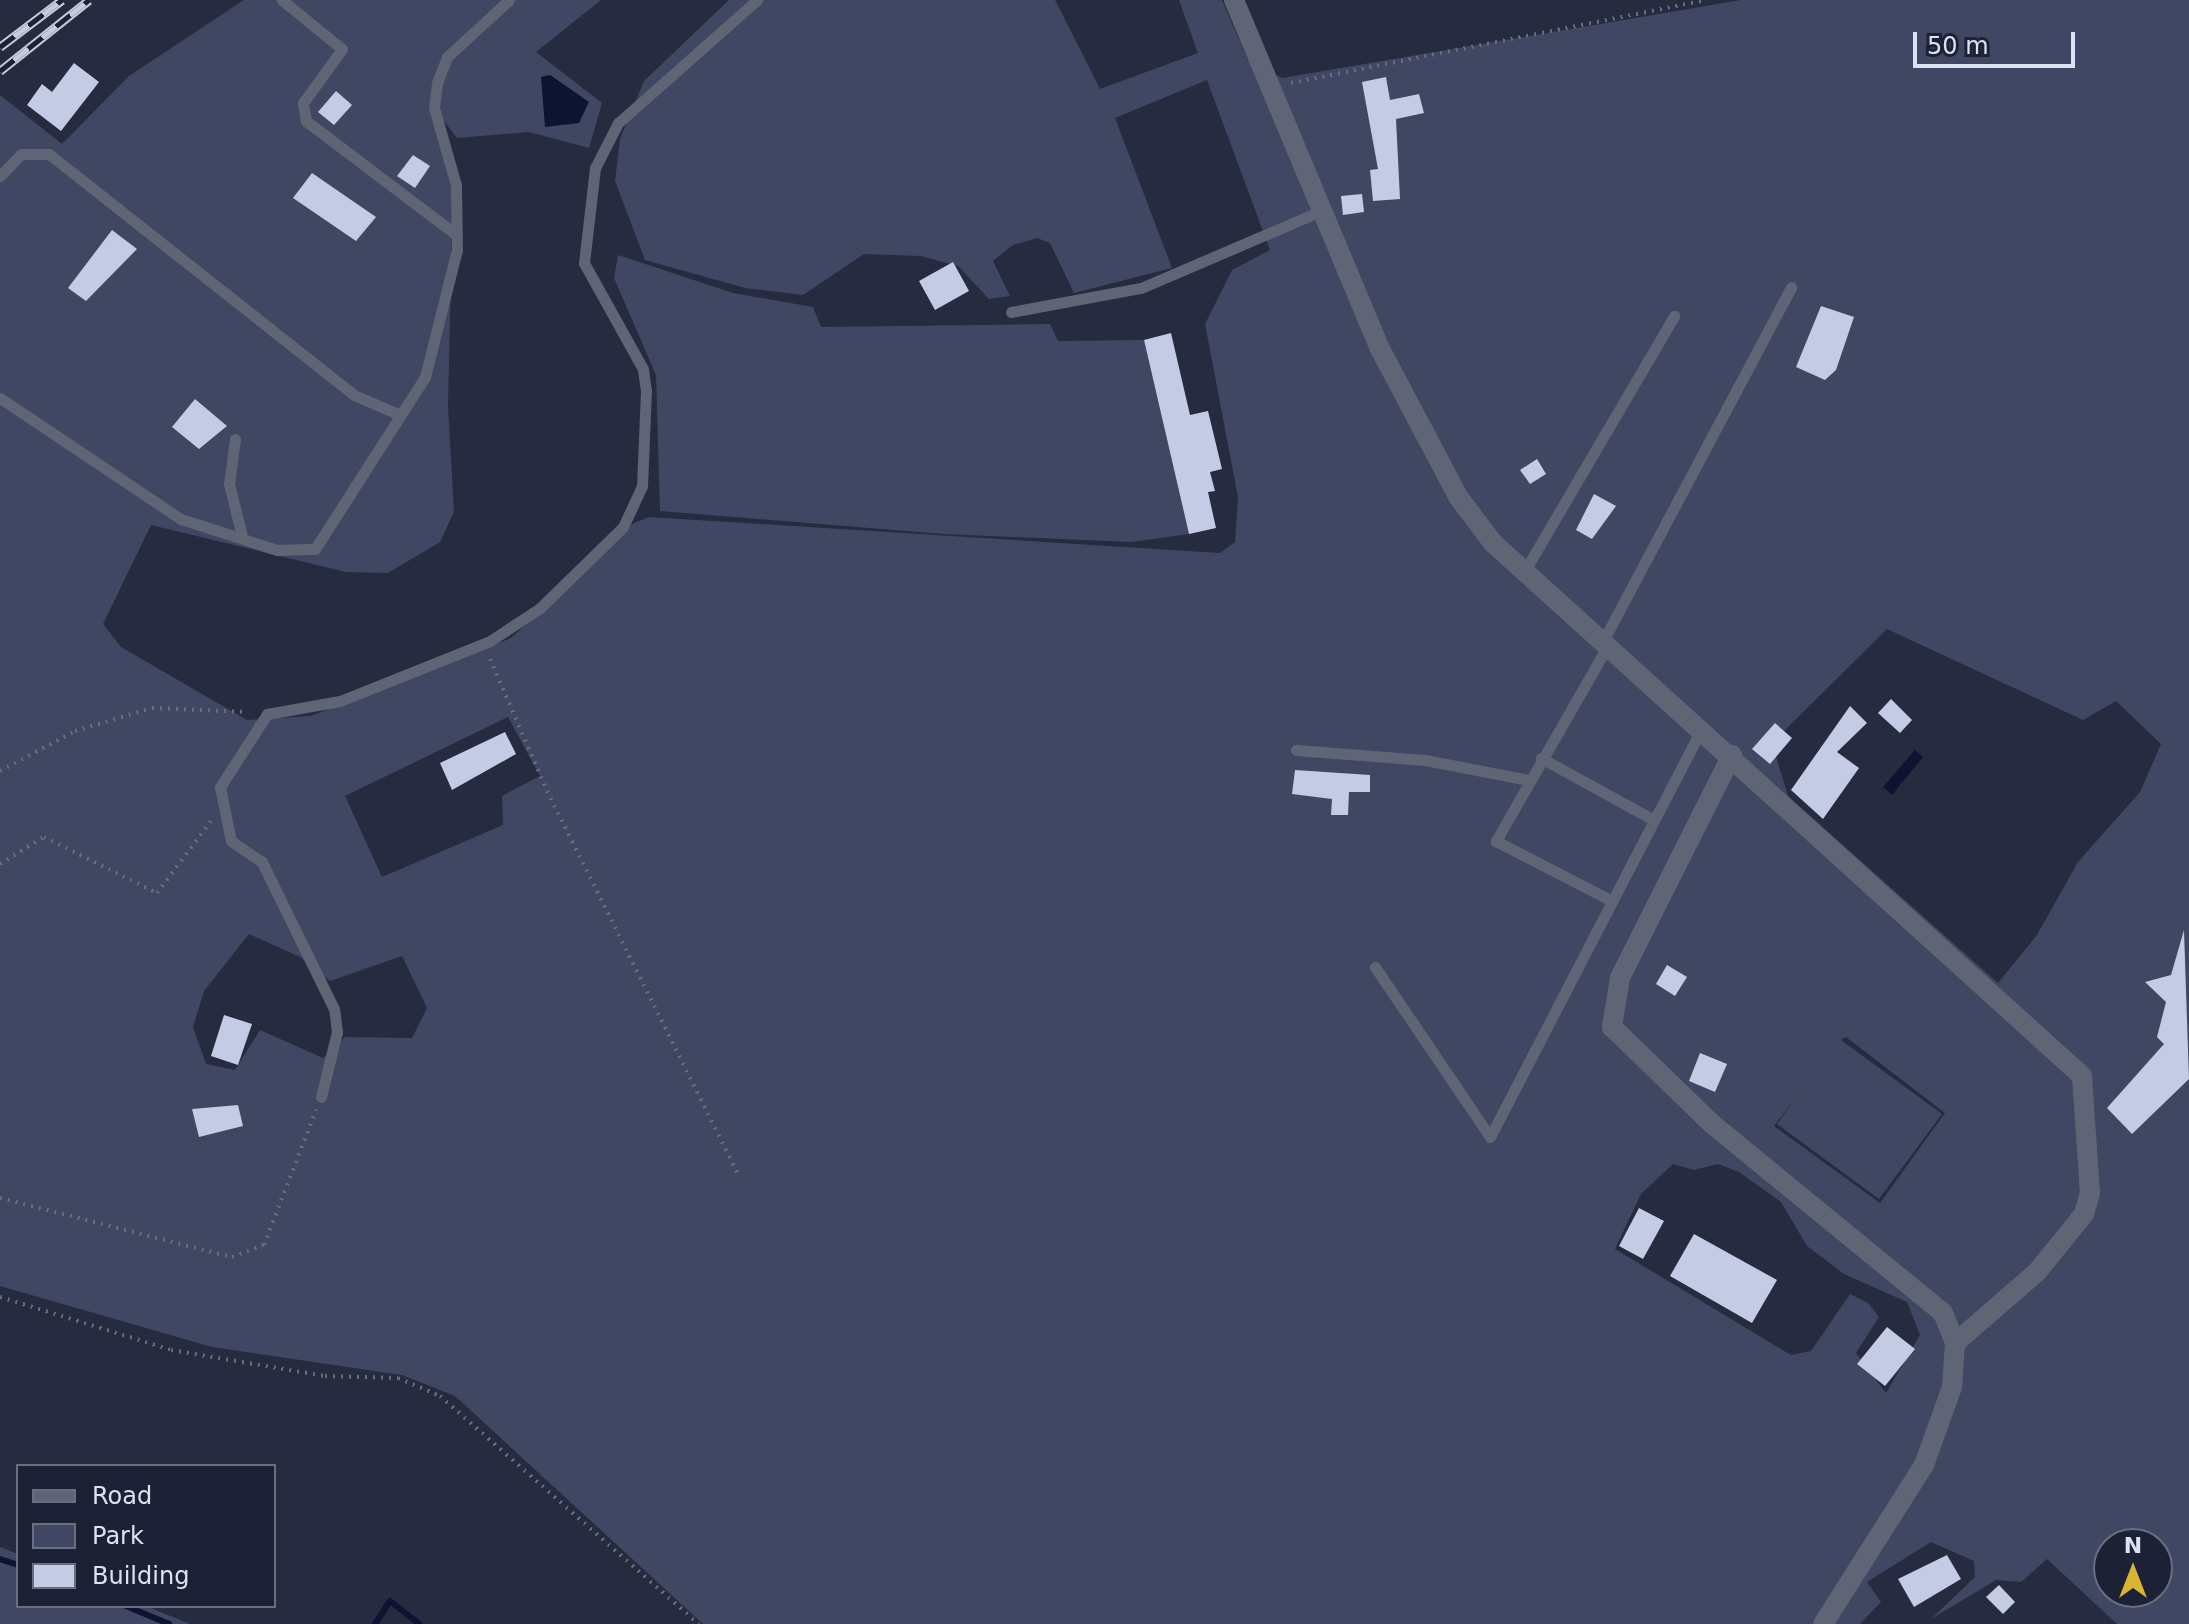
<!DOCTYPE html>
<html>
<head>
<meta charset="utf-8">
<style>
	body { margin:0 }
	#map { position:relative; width:2189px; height:1624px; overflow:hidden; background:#262b3f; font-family:"DejaVu Sans",sans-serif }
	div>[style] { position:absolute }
	.green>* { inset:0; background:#404762 }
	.water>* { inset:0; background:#0e1332 }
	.stream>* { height:6px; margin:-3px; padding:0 3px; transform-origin:3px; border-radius:3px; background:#0e1332 }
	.building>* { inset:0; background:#c3cbe5 }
	.path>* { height:4px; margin-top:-2px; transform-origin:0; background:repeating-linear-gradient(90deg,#676c7e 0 2px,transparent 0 8px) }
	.service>* { height:11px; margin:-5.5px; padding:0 5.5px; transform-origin:5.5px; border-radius:5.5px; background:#606576 }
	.minor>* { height:20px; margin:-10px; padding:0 10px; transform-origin:10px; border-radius:10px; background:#606576 }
	.rail>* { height:9px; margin-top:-4.5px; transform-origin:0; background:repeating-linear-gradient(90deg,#1c2135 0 18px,#c7cbda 0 36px); box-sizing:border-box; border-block:2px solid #c7cbda }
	span { translate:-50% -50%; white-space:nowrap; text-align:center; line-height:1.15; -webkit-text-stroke:8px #1c2135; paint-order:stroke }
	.legend { position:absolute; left:16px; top:1464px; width:260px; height:144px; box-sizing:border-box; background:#1c2135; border:2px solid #6a6e80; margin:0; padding:10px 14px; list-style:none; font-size:24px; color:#dee2f0 }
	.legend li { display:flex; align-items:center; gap:16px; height:40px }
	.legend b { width:40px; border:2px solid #6a6e80 }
	.north { position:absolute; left:2093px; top:1528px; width:80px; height:80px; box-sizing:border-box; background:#1c2135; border:2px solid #6a6e80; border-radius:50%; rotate:0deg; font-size:22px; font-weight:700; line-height:32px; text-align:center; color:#dee2f0 }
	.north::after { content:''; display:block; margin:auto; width:28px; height:36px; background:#d7b434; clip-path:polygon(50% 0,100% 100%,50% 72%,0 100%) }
	.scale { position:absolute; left:1913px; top:32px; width:162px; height:36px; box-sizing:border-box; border:4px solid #dee2f0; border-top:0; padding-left:10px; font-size:24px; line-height:28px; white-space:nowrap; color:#dee2f0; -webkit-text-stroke:6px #1c2135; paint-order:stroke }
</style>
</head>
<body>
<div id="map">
	<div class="green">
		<div style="clip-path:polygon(evenodd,244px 0,601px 0,536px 52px,602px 103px,589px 148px,529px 132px,457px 138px,444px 121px,439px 143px,453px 188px,448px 406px,454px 512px,440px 542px,388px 573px,346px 572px,151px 525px,103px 624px,121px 647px,247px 720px,311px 716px,511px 638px,634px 523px,649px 517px,1220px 553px,1235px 542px,1238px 497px,1205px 324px,1232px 270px,1270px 250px,1207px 80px,1115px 118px,1172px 268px,1074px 293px,1050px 243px,1037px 238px,1013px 245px,993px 261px,1010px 296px,989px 299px,958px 266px,921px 256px,864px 254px,803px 295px,745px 288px,645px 260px,615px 181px,620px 139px,644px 81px,729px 0,1055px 0,1100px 89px,1198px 53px,1179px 0,1222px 0,1248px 60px,1282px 78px,1741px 0,2189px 0,2189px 1624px,2117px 1624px,2047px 1559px,2021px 1582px,1996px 1580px,1931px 1619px,1975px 1577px,1974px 1561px,1931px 1542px,1867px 1582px,1881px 1602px,1860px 1624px,703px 1624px,455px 1396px,402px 1375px,212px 1347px,0 1286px,0 95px,62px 144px,129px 76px,244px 0,1887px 629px,2083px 720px,2116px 701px,2161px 744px,2140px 792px,2078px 862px,2037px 935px,1998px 983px,1788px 796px,1772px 743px,1887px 629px,244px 0,508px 717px,540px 776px,502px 796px,503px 825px,382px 877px,345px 796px,508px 717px,244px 0,249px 934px,300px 957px,330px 981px,402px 956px,427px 1008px,412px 1038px,345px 1037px,323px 1058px,260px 1030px,235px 1070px,206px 1064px,193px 1027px,204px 991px,249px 934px,244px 0,1846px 1037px,1945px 1113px,1880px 1203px,1774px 1126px,1794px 1100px,1777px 1124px,1879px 1199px,1942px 1114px,1841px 1040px,1846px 1037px,244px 0,1673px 1164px,1694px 1170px,1718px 1164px,1739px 1172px,1781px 1202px,1807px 1246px,1844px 1274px,1907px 1302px,1920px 1335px,1886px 1393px,1856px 1353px,1879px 1317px,1868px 1303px,1850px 1294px,1811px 1351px,1791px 1355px,1615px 1249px,1641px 1194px,1673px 1164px,244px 0,2109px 1544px,2157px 1544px,2157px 1592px,2109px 1592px,2109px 1544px)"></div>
		<div style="clip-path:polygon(618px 255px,733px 293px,813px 307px,821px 327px,1050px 324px,1058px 341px,1144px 340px,1189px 534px,1131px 542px,943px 534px,660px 511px,656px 375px,614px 278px)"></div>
		<div style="clip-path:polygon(0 1547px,18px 1554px,18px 1606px,146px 1606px,190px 1624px,0 1624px)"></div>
	</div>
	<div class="water">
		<div style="clip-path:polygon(550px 75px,589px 102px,579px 123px,545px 127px,541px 77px)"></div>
		<div style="clip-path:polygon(1915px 750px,1923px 757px,1892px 795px,1883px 787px)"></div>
	</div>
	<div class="stream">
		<div style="left:0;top:1559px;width:19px;rotate:18deg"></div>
		<div style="left:126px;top:1606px;width:47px;rotate:22.7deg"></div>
		<div style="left:375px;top:1624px;width:27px;rotate:-57deg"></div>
		<div style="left:390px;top:1601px;width:37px;rotate:38deg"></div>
	</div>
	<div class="building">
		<div style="clip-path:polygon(74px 63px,99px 82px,61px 131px,27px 105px,42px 84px,52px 92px)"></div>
		<div style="clip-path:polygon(1386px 77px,1390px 100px,1419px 94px,1424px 113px,1396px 119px,1400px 199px,1373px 201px,1370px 170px,1378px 169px,1362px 82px)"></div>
		<div style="clip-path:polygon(336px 91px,352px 105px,334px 125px,318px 112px)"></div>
		<div style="clip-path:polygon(413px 155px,430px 166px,415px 188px,397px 176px)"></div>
		<div style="clip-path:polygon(312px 173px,376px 217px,356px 241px,293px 198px)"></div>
		<div style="clip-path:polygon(1362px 194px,1364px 212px,1343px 215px,1341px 196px)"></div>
		<div style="clip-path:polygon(112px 230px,137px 249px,86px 301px,68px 288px)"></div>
		<div style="clip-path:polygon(953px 262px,969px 291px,935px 310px,919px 281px)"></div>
		<div style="clip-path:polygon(1821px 306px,1854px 317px,1836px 370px,1825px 380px,1796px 367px)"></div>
		<div style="clip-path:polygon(1171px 333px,1190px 415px,1208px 411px,1222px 469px,1210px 472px,1215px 491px,1208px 492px,1216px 528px,1189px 534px,1144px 340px)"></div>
		<div style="clip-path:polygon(195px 399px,227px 426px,199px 449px,172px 427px)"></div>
		<div style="clip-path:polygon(1537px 459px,1546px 474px,1530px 484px,1520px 470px)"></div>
		<div style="clip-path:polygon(1594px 494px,1616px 506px,1592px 539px,1576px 530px)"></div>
		<div style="clip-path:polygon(1891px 699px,1912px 720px,1900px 733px,1878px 713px)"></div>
		<div style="clip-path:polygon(1850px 706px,1867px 723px,1837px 752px,1859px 768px,1823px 819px,1791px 790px)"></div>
		<div style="clip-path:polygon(1775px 723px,1792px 738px,1770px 764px,1752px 749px)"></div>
		<div style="clip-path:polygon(505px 732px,516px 754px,452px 790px,440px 763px)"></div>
		<div style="clip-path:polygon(1295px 770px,1370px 775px,1370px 792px,1349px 792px,1348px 815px,1331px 815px,1332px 799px,1292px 794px)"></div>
		<div style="clip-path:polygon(2184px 930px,2189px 1079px,2132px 1134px,2107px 1108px,2164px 1044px,2157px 1037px,2166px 1002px,2145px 982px,2171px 975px)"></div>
		<div style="clip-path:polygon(1667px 965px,1687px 977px,1675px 996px,1656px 984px)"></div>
		<div style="clip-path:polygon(224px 1015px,252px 1024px,238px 1065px,211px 1056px)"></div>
		<div style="clip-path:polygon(1700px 1053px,1727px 1064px,1715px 1092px,1689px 1081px)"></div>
		<div style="clip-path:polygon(238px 1105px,243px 1126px,199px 1137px,192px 1109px)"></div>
		<div style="clip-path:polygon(1639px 1208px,1664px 1221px,1643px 1259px,1619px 1246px)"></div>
		<div style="clip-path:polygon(1694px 1234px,1777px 1280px,1752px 1323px,1670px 1276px)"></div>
		<div style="clip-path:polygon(1887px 1327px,1915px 1349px,1885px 1386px,1857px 1364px)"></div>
		<div style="clip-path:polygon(1947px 1555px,1961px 1579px,1914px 1607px,1898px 1579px)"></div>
		<div style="clip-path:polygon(1999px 1585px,2015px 1602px,2003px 1614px,1986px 1597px)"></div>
	</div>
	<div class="path">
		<div style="left:1291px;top:83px;width:422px;rotate:-11.3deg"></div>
		<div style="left:490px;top:659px;width:144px;rotate:66.6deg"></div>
		<div style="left:547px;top:791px;width:428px;rotate:63.5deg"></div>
		<div style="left:0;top:771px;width:85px;rotate:-28.1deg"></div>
		<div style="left:75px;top:731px;width:80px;rotate:-16.6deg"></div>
		<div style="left:152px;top:708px;width:96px;rotate:2.4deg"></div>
		<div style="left:0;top:864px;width:52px;rotate:-31.5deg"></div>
		<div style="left:44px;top:837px;width:126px;rotate:26.4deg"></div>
		<div style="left:157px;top:893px;width:90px;rotate:-53.1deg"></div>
		<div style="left:0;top:1198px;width:239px;rotate:14.3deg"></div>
		<div style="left:232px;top:1257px;width:34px;rotate:-21deg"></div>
		<div style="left:264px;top:1245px;width:145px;rotate:-68.9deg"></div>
		<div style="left:0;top:1297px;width:179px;rotate:17.2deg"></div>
		<div style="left:171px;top:1350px;width:156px;rotate:9.6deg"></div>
		<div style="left:325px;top:1376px;width:73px;rotate:1.6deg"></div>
		<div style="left:398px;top:1378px;width:46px;rotate:23.2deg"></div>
		<div style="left:440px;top:1396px;width:345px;rotate:41.4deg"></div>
	</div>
	<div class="service">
		<div style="left:282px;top:0;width:77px;rotate:39.2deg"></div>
		<div style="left:342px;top:49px;width:67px;rotate:125.8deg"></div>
		<div style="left:303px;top:103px;width:18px;rotate:81deg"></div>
		<div style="left:306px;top:121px;width:189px;rotate:37.1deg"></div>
		<div style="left:0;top:176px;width:30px;rotate:-46deg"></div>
		<div style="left:21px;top:154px;width:28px"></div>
		<div style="left:49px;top:154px;width:389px;rotate:38.3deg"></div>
		<div style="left:354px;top:395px;width:48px;rotate:23.4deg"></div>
		<div style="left:1011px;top:312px;width:132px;rotate:-10.5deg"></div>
		<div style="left:1141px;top:288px;width:193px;rotate:-23.2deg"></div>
		<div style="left:0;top:398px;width:218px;rotate:33.8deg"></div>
		<div style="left:181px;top:519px;width:101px;rotate:17.9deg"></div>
		<div style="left:277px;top:550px;width:38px;rotate:-2deg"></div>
		<div style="left:315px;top:549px;width:204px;rotate:-57.4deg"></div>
		<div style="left:425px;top:377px;width:131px;rotate:-75.9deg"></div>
		<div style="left:457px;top:250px;width:65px;rotate:-90.9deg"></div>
		<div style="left:456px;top:185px;width:80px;rotate:-105.9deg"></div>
		<div style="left:434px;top:108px;width:25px;rotate:-83deg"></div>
		<div style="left:437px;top:83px;width:28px;rotate:-69deg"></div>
		<div style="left:447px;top:57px;width:84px;rotate:-42.6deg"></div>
		<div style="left:235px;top:439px;width:45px;rotate:97.6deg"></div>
		<div style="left:229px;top:484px;width:54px;rotate:76deg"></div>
		<div style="left:1524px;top:572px;width:297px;rotate:-59.6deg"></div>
		<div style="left:1602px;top:643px;width:403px;rotate:-62deg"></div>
		<div style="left:1607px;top:647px;width:224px;rotate:119.8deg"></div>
		<div style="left:1496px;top:841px;width:131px;rotate:27.3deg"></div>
		<div style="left:1296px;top:750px;width:129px;rotate:4.4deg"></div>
		<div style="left:1425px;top:760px;width:106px;rotate:10.9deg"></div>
		<div style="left:1541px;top:758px;width:129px;rotate:28.8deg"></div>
		<div style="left:1375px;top:967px;width:205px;rotate:55.9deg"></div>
		<div style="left:1490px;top:1137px;width:461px;rotate:-62.6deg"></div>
		<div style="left:321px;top:1097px;width:67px;rotate:-76.2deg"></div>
		<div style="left:337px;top:1032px;width:23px;rotate:-97deg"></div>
		<div style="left:334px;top:1009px;width:164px;rotate:-116.1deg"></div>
		<div style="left:262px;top:862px;width:37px;rotate:-146deg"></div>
		<div style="left:231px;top:841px;width:55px;rotate:-101.5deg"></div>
		<div style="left:220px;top:787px;width:87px;rotate:-57.2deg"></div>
		<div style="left:267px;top:714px;width:74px;rotate:-10.1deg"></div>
		<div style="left:340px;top:701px;width:162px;rotate:-21.8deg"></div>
		<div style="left:490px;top:641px;width:60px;rotate:-33.4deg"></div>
		<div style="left:540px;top:608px;width:116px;rotate:-44.3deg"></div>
		<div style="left:623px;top:527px;width:45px;rotate:-65.1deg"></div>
		<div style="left:642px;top:486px;width:95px;rotate:-87.6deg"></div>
		<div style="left:646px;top:391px;width:22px;rotate:-98deg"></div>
		<div style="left:643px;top:369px;width:121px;rotate:-119.1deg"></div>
		<div style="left:584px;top:263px;width:96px;rotate:-83.4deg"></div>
		<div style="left:595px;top:168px;width:51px;rotate:-62.9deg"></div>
		<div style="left:618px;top:123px;width:186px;rotate:-41.5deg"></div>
	</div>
	<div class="minor">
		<div style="left:1234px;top:0;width:376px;rotate:67.3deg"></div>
		<div style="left:1379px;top:347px;width:171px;rotate:62.1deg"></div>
		<div style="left:1459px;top:498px;width:56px;rotate:52.9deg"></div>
		<div style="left:1493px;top:543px;width:794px;rotate:42.14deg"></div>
		<div style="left:2082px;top:1076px;width:117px;rotate:86.1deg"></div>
		<div style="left:2090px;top:1193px;width:22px;rotate:106deg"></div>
		<div style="left:2084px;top:1214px;width:75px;rotate:129deg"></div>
		<div style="left:2037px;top:1272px;width:108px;rotate:139.1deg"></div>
		<div style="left:1732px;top:755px;width:250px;rotate:116.7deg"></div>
		<div style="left:1620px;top:978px;width:50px;rotate:99.3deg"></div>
		<div style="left:1612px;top:1027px;width:138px;rotate:44.1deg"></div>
		<div style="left:1711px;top:1123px;width:300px;rotate:39.3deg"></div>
		<div style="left:1943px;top:1313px;width:32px;rotate:68deg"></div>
		<div style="left:1955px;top:1343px;width:44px;rotate:93.9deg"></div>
		<div style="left:1952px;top:1387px;width:83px;rotate:109.7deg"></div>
		<div style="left:1924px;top:1465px;width:188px;rotate:122.4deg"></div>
	</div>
	<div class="rail">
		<div style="left:0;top:47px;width:78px;rotate:-37.2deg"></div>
		<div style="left:0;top:71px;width:114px;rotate:-38.6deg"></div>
	</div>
	<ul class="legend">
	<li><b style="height:10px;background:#606576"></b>Road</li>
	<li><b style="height:22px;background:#404762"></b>Park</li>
	<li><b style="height:22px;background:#c3cbe5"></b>Building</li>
	</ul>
	<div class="north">N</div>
	<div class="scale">50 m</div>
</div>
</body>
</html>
